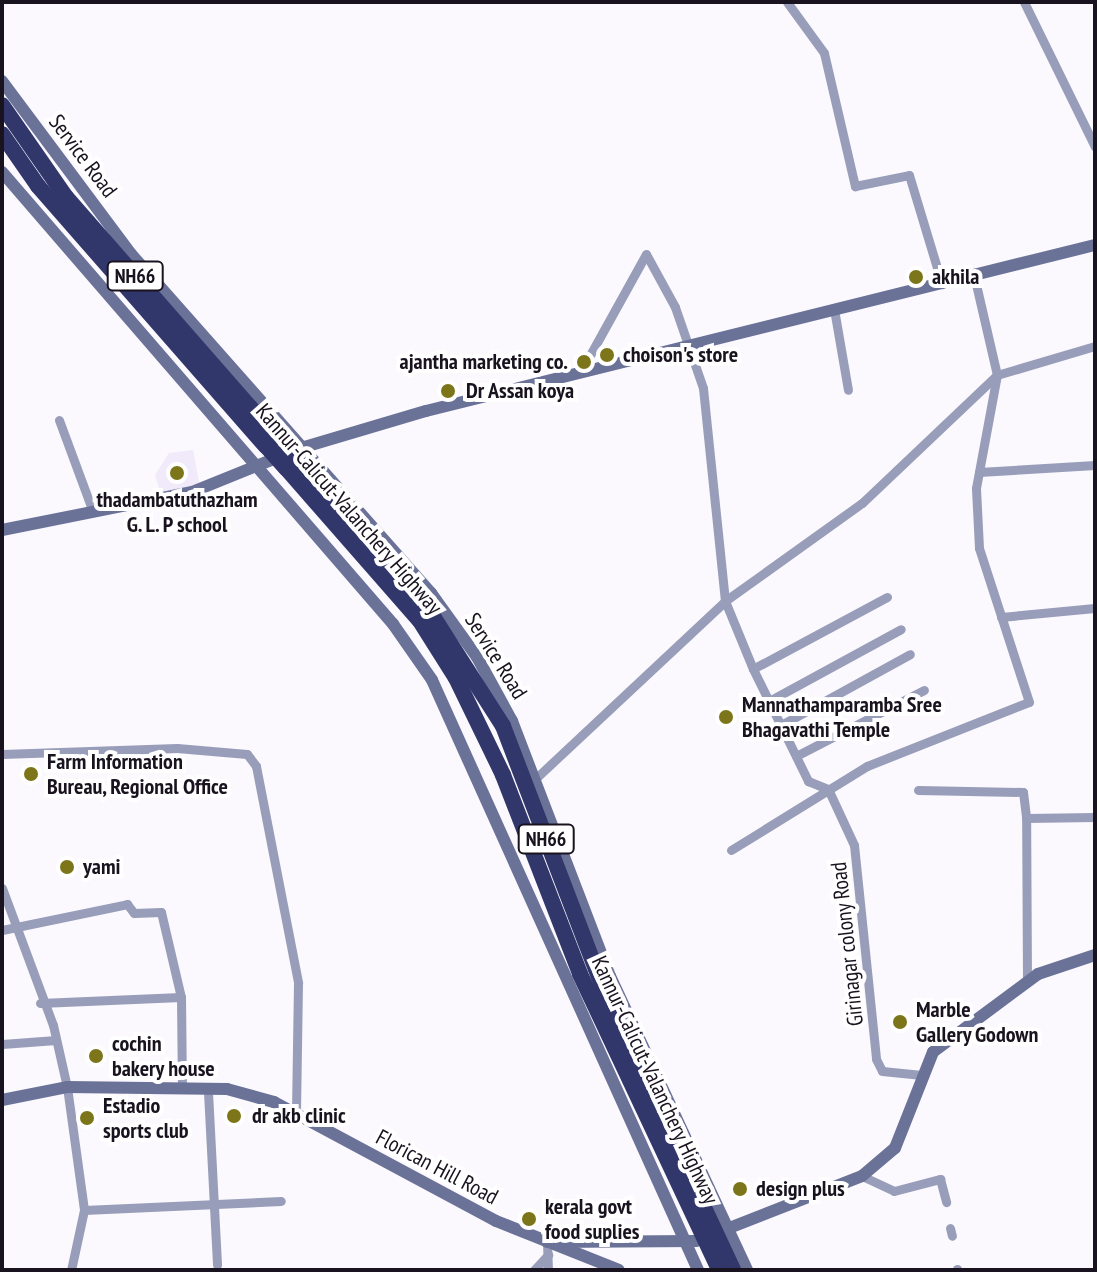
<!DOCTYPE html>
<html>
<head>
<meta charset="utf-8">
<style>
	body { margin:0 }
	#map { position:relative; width:1097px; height:1272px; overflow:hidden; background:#fbf8fe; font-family:"PT Sans Narrow",sans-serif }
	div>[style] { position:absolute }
	.built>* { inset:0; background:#f1eafa }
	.street>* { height:9px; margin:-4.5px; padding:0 4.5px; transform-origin:4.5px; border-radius:4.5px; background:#989eb9 }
	.secondary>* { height:12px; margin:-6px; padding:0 6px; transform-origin:6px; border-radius:6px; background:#6a7298 }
	.highway>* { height:16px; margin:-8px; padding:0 8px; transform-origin:8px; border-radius:8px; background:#31376b }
	.highway-bridge>* { height:16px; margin:-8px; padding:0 8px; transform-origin:8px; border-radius:8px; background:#31376b }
	.dots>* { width:22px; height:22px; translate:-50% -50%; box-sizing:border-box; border:4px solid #fff; border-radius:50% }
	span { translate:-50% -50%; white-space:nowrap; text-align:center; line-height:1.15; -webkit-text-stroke:8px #fff; paint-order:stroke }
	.shield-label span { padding:2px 6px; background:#fff; border:2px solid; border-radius:6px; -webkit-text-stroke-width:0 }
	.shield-label { font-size:20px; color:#18131e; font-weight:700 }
	.street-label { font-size:22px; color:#18131e }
	.poi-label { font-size:22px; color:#18131e; font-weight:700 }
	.left { translate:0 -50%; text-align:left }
	.right { translate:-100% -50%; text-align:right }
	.frame { position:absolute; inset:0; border:4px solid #18131e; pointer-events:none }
</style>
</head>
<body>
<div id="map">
	<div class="built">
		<div style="clip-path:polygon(193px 450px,200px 487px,161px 495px,155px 475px,169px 453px)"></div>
	</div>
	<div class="street">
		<div style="left:787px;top:2px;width:63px;rotate:54deg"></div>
		<div style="left:824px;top:53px;width:137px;rotate:76.9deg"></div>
		<div style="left:855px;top:186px;width:55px;rotate:-11.5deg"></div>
		<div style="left:909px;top:175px;width:114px;rotate:73.2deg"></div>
		<div style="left:1024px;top:2px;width:161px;rotate:63.9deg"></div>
		<div style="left:834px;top:309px;width:82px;rotate:80.2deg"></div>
		<div style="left:59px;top:420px;width:98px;rotate:69.7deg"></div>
		<div style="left:979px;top:472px;width:116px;rotate:-3.5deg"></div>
		<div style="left:887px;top:597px;width:152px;rotate:151.8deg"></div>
		<div style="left:753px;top:669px;width:125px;rotate:63.8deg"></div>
		<div style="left:808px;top:781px;width:22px;rotate:22deg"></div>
		<div style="left:828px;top:789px;width:62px;rotate:65.1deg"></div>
		<div style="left:854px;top:845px;width:215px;rotate:84.1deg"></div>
		<div style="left:876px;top:1059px;width:13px;rotate:63deg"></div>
		<div style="left:882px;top:1071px;width:40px;rotate:5.7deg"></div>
		<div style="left:1001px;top:617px;width:94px;rotate:-5.5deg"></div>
		<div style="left:753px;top:669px;width:74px;rotate:-112.4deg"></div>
		<div style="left:725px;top:601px;width:168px;rotate:-35.6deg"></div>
		<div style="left:862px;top:503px;width:186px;rotate:-43.5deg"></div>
		<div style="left:997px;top:375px;width:103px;rotate:-103deg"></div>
		<div style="left:769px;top:701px;width:150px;rotate:-28.6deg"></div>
		<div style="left:781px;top:725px;width:147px;rotate:-28.8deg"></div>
		<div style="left:2px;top:754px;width:175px;rotate:-2deg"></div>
		<div style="left:177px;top:748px;width:70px;rotate:4.9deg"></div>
		<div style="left:247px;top:754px;width:15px;rotate:53deg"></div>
		<div style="left:256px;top:766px;width:221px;rotate:79deg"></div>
		<div style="left:298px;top:983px;width:131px;rotate:90.9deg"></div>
		<div style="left:796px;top:756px;width:144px;rotate:-27.3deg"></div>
		<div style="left:535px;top:779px;width:260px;rotate:-43.1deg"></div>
		<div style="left:725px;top:601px;width:214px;rotate:-95.9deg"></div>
		<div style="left:703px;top:388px;width:86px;rotate:-109.1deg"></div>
		<div style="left:675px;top:307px;width:60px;rotate:-118.7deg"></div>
		<div style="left:646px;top:254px;width:136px;rotate:119deg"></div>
		<div style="left:918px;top:790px;width:105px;rotate:1.1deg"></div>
		<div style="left:1023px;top:792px;width:26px;rotate:83deg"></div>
		<div style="left:731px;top:850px;width:160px;rotate:-31.7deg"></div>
		<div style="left:867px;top:766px;width:174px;rotate:-21.6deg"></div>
		<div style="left:1029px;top:702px;width:162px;rotate:-108deg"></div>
		<div style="left:979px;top:548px;width:60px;rotate:-92.9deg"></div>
		<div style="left:976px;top:488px;width:115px;rotate:-79.5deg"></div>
		<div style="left:997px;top:375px;width:102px;rotate:-16.5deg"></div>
		<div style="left:2px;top:888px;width:146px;rotate:69.6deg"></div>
		<div style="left:53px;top:1025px;width:64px;rotate:77.3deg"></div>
		<div style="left:67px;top:1087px;width:124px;rotate:82.1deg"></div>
		<div style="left:84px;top:1210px;width:61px;rotate:102.2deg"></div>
		<div style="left:2px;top:930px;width:128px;rotate:-11.7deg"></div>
		<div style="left:127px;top:904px;width:11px;rotate:52deg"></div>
		<div style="left:134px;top:913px;width:27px;rotate:-2deg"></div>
		<div style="left:161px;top:912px;width:87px;rotate:76.8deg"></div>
		<div style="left:1027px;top:982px;width:164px;rotate:-90.3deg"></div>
		<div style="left:1026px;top:818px;width:69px;rotate:-0.8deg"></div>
		<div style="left:40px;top:1003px;width:141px;rotate:-2.4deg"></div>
		<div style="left:181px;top:997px;width:92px;rotate:89.4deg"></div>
		<div style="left:2px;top:1044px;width:54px;rotate:-4.2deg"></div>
		<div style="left:208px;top:1092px;width:173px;rotate:87deg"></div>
		<div style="left:862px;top:1176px;width:35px;rotate:25deg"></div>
		<div style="left:894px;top:1191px;width:48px;rotate:-14.6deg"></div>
		<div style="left:940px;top:1179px;width:24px;rotate:75deg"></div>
		<div style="left:84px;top:1210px;width:197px;rotate:-2.6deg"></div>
		<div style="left:950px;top:1228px;width:8px;rotate:76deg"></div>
		<div style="left:547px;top:1242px;width:28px;rotate:88deg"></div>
		<div style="left:957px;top:1269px;width:1px;rotate:90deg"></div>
		<div style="left:534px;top:1270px;width:21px;rotate:-47deg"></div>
	</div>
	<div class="secondary">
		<div style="left:2px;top:81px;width:216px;rotate:53.3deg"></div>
		<div style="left:131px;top:254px;width:453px;rotate:48.5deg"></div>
		<div style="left:431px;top:593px;width:79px;rotate:54.3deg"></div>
		<div style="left:477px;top:657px;width:73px;rotate:61.3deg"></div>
		<div style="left:512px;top:721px;width:273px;rotate:69deg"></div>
		<div style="left:610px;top:976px;width:324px;rotate:65deg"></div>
		<div style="left:2px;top:172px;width:598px;rotate:49.14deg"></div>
		<div style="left:393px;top:624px;width:68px;rotate:55.1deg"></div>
		<div style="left:432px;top:680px;width:647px;rotate:65.73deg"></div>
		<div style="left:2px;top:530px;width:194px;rotate:-11.3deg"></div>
		<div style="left:192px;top:492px;width:118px;rotate:-22deg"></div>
		<div style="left:301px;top:448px;width:130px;rotate:-16.5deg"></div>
		<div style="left:426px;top:411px;width:689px;rotate:-13.94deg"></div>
		<div style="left:2px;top:1100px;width:66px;rotate:-11.3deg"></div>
		<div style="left:67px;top:1087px;width:160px;rotate:0.7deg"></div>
		<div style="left:227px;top:1089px;width:49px;rotate:15.5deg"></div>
		<div style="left:274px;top:1102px;width:252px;rotate:28.2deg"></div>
		<div style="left:496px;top:1221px;width:132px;rotate:21.7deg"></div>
		<div style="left:547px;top:1242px;width:149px;rotate:-0.4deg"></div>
		<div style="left:696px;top:1241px;width:178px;rotate:-21.4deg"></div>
		<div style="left:862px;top:1176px;width:43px;rotate:-40.3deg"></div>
		<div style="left:895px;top:1148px;width:103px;rotate:-68.4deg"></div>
		<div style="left:933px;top:1052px;width:131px;rotate:-36.6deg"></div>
		<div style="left:1038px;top:974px;width:60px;rotate:-18.4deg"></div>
	</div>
	<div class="highway">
		<div style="left:2px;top:105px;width:112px;rotate:55.2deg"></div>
		<div style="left:66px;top:197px;width:323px;rotate:48.8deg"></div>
		<div style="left:2px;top:134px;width:63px;rotate:55.3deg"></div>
		<div style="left:38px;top:186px;width:346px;rotate:48.8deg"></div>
		<div style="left:295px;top:459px;width:211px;rotate:48.8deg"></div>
		<div style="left:434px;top:618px;width:128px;rotate:57.4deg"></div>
		<div style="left:503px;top:726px;width:300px;rotate:69.1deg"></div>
		<div style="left:610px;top:1006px;width:291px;rotate:65deg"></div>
		<div style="left:286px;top:468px;width:203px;rotate:48.8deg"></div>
		<div style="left:420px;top:621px;width:67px;rotate:57.7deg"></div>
		<div style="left:456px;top:678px;width:108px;rotate:64.1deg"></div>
		<div style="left:503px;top:775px;width:213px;rotate:68.8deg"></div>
		<div style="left:580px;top:974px;width:327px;rotate:64.8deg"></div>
	</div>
	<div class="highway-bridge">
		<div style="left:279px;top:440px;width:25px;rotate:50deg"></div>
		<div style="left:266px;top:446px;width:30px;rotate:48deg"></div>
	</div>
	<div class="dots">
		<div style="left:916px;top:277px;background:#7c7519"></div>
		<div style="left:607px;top:355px;background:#7c7519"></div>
		<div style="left:584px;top:362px;background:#7c7519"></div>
		<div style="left:448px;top:391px;background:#7c7519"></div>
		<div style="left:177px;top:473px;background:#7c7519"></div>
		<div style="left:726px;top:717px;background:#7c7519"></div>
		<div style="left:31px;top:774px;background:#7c7519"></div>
		<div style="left:67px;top:867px;background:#7c7519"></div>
		<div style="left:900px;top:1022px;background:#7c7519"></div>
		<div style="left:96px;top:1056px;background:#7c7519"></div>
		<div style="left:234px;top:1116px;background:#7c7519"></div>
		<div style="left:87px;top:1118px;background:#7c7519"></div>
		<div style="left:740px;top:1189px;background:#7c7519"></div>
		<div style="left:529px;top:1219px;background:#7c7519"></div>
	</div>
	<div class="shield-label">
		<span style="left:135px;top:276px">NH66</span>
		<span style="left:546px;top:839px">NH66</span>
	</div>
	<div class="street-label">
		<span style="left:83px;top:156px;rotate:53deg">Service Road</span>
		<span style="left:349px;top:509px;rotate:49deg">Kannur-Calicut-Valanchery Highway</span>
		<span style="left:496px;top:656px;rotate:58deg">Service Road</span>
		<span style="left:847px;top:944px;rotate:-96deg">Girinagar colony Road</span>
		<span style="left:655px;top:1080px;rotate:65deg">Kannur-Calicut-Valanchery Highway</span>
		<span style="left:437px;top:1167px;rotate:28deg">Florican Hill Road</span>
	</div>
	<div class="poi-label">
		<span class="left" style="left:932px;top:277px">akhila</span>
		<span class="left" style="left:623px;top:355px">choison's store</span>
		<span class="right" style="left:568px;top:362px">ajantha marketing co.</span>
		<span class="left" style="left:466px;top:391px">Dr Assan koya</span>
		<span style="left:177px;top:512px">thadambatuthazham<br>G. L. P school</span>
		<span class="left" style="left:742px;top:717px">Mannathamparamba Sree<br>Bhagavathi Temple</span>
		<span class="left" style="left:47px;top:774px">Farm Information<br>Bureau, Regional Office</span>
		<span class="left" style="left:83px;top:867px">yami</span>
		<span class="left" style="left:916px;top:1022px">Marble<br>Gallery Godown</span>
		<span class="left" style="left:112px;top:1056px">cochin<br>bakery house</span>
		<span class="left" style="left:103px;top:1118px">Estadio<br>sports club</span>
		<span class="left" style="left:252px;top:1116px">dr akb clinic</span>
		<span class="left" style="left:756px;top:1189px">design plus</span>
		<span class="left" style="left:545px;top:1219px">kerala govt<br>food suplies</span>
	</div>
	<div class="frame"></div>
</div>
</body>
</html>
